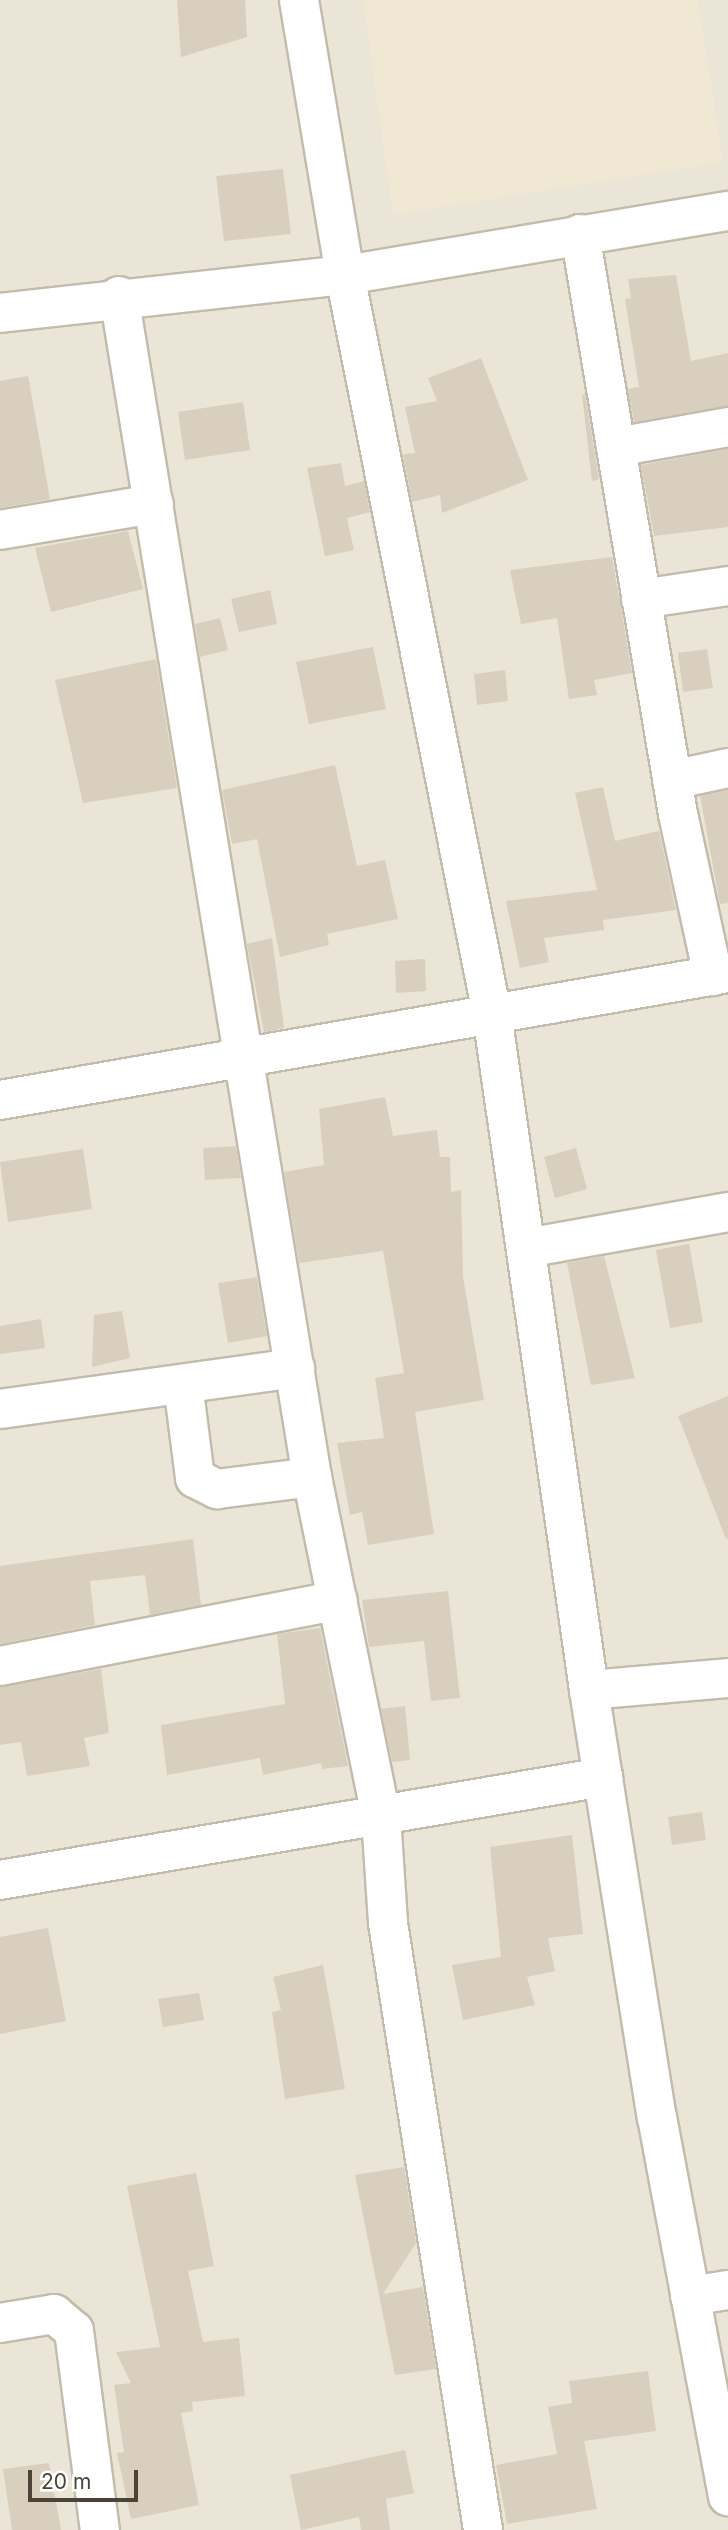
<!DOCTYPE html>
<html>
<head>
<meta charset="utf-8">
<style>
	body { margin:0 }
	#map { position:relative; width:728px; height:2530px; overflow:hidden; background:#f6f3ea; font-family:Inter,sans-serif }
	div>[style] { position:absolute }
	.residential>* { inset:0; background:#eae5d7 }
	.education>* { inset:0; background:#f0e8d3 }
	.building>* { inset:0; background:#d9cfbe }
	.roads { filter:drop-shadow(2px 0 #c3bbab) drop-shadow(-2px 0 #c3bbab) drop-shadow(0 2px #c3bbab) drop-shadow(0 -2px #c3bbab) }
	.minor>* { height:38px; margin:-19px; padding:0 19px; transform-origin:19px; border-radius:19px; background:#fff }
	span { translate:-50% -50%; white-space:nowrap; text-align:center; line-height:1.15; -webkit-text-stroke:5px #fff; paint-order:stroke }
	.scale { position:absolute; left:28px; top:2470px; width:110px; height:32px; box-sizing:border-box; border:4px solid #4b4337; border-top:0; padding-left:9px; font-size:21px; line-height:24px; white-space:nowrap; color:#4b4337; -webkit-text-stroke:5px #fff; paint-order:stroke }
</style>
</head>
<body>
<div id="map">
	<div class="residential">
		<div style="clip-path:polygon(0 0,728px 0,728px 2530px,0 2530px)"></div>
	</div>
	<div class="education">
		<div style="clip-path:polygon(363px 0,698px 0,723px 162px,393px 215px)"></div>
	</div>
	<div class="building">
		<div style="clip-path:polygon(177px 0,245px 0,247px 37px,181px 57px)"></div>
		<div style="clip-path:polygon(283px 169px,291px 234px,224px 241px,216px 176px)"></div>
		<div style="clip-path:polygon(676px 275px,691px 361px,728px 353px,728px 406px,634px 422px,628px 389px,639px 387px,625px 299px,631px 298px,628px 279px)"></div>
		<div style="clip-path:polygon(481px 358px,528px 480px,442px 513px,440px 495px,412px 502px,403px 454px,415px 453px,405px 407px,437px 401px,428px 378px)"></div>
		<div style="clip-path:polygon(28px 376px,50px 499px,0 508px,0 381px)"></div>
		<div style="clip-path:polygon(585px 394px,599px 479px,592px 481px,582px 395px)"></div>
		<div style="clip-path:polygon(243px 402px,250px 450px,185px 460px,178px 412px)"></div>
		<div style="clip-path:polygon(728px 449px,728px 527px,654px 536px,641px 465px)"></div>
		<div style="clip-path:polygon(341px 463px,345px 486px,364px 481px,370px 512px,347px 518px,354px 550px,325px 556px,307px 468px)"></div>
		<div style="clip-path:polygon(128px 531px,143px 589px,51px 612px,35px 548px)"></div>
		<div style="clip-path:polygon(612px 557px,632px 673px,594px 680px,597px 695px,569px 699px,557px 618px,521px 624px,510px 570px)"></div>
		<div style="clip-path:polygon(270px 590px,277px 624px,239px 632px,231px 599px)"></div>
		<div style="clip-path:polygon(220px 618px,228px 650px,200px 657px,195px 624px)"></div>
		<div style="clip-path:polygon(373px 647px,386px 709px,309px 724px,296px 662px)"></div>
		<div style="clip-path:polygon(707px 649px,713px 688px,683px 692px,678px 653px)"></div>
		<div style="clip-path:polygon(156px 659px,177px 788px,83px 803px,55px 680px)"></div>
		<div style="clip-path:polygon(505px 670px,508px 701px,477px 705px,474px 674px)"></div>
		<div style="clip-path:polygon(335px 765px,357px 866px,385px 860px,398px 919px,327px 934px,329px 945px,280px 957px,257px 839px,232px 844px,222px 790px)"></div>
		<div style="clip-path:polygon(603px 787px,615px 841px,659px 831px,676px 910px,603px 920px,604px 930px,544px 938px,549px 962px,520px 968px,506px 901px,597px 890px,575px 793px)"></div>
		<div style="clip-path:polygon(728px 790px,728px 903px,720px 904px,700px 796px)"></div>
		<div style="clip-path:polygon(272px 938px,284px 1028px,264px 1032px,247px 944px)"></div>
		<div style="clip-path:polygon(425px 959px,426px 991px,396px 993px,395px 961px)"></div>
		<div style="clip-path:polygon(385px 1097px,393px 1136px,437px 1130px,440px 1157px,450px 1157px,451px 1192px,461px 1190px,463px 1277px,484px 1400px,415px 1412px,434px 1534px,368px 1545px,362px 1512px,350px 1515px,337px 1443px,384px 1438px,375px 1378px,404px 1373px,383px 1251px,299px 1263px,284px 1172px,324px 1165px,319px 1109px)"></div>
		<div style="clip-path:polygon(236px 1146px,241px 1178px,205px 1180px,203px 1148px)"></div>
		<div style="clip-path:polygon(576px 1148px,587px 1189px,555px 1198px,544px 1157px)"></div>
		<div style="clip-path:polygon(83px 1149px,92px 1209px,8px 1222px,0 1162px)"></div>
		<div style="clip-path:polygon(689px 1244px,703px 1322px,670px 1328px,656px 1250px)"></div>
		<div style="clip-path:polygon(604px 1256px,635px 1378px,591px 1385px,567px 1263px)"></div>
		<div style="clip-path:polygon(257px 1277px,267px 1336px,228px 1343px,218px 1283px)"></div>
		<div style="clip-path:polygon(122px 1311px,130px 1358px,92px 1367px,94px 1315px)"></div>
		<div style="clip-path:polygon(41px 1319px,45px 1348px,0 1354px,0 1326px)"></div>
		<div style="clip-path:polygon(728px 1396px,728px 1538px,726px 1539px,678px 1416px)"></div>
		<div style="clip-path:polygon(193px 1539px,201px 1605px,150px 1615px,145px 1575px,90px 1581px,95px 1625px,0 1644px,0 1566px)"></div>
		<div style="clip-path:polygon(448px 1591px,460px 1698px,431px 1701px,424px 1641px,369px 1647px,362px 1600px)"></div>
		<div style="clip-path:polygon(320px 1628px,348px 1766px,322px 1769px,321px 1763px,263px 1775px,260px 1758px,167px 1775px,161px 1725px,285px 1704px,277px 1634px)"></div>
		<div style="clip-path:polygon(101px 1669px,109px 1733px,84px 1738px,90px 1766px,27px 1776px,21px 1742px,0 1745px,0 1687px)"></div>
		<div style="clip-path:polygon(405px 1706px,410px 1760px,392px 1762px,381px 1709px)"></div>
		<div style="clip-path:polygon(702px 1812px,706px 1840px,672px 1845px,668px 1817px)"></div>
		<div style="clip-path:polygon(572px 1835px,583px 1934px,548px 1938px,555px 1971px,527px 1977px,535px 2005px,463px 2020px,452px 1965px,501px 1957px,490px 1847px)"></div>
		<div style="clip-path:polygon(48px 1928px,66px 2021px,0 2034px,0 1937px)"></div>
		<div style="clip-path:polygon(323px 1965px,345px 2089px,285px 2099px,272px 2012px,281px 2010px,273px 1977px)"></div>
		<div style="clip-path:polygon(199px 1993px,204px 2020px,163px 2027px,158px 1999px)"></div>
		<div style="clip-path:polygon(404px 2167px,416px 2243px,383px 2294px,423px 2287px,436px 2369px,395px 2375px,355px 2175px)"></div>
		<div style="clip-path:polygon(196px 2173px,214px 2266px,188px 2271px,203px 2342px,239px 2338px,245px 2396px,192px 2402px,193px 2411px,181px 2413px,199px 2505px,131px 2519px,117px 2453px,124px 2452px,114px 2385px,131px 2383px,116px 2352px,160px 2347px,127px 2186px)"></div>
		<div style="clip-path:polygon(648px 2371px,656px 2431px,584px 2441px,597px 2509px,507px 2524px,496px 2465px,557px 2454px,548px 2407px,572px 2403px,569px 2381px)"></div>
		<div style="clip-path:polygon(405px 2450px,414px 2493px,386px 2499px,390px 2530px,361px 2530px,359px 2517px,301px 2530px,290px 2475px)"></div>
		<div style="clip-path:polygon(49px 2463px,61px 2530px,12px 2530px,3px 2469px)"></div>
	</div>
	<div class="roads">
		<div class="minor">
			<div style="left:299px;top:0;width:279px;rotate:80.5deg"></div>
			<div style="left:345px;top:275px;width:753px;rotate:78.75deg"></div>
			<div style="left:492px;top:1014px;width:683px;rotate:81.83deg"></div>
			<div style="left:589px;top:1690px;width:432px;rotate:81deg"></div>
			<div style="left:657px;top:2117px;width:386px;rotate:79.4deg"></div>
			<div style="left:580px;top:234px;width:588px;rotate:80.41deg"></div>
			<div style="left:678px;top:814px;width:166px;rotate:77.8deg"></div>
			<div style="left:119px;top:296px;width:1197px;rotate:80.72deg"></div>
			<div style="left:312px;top:1477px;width:347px;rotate:78.5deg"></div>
			<div style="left:381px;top:1817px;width:106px;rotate:86.2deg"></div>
			<div style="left:388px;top:1923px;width:614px;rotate:81.1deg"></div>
			<div style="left:0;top:313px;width:347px;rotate:-6.3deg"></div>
			<div style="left:345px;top:275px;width:388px;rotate:-9.5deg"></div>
			<div style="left:616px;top:447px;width:114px;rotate:-10.1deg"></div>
			<div style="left:0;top:530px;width:156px;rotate:-9.6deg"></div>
			<div style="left:641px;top:599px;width:88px;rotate:-8.5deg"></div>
			<div style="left:672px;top:780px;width:57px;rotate:-12.1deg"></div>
			<div style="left:0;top:1100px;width:739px;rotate:-9.9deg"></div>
			<div style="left:526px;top:1248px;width:205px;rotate:-10.1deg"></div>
			<div style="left:183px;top:1384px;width:95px;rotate:82.7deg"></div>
			<div style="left:195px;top:1478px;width:25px;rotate:27deg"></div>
			<div style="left:217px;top:1489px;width:96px;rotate:-7.2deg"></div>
			<div style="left:0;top:1409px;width:298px;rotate:-7.9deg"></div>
			<div style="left:0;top:1666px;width:344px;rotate:-11deg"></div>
			<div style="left:589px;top:1690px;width:140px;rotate:-4.9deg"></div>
			<div style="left:0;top:1880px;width:612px;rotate:-9.69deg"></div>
			<div style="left:690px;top:2296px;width:38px;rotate:-9deg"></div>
			<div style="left:0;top:2323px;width:55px;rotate:-9.5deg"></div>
			<div style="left:54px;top:2314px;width:26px;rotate:40deg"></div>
			<div style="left:74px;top:2331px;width:201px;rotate:82.6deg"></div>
		</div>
	</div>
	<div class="scale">20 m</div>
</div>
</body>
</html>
